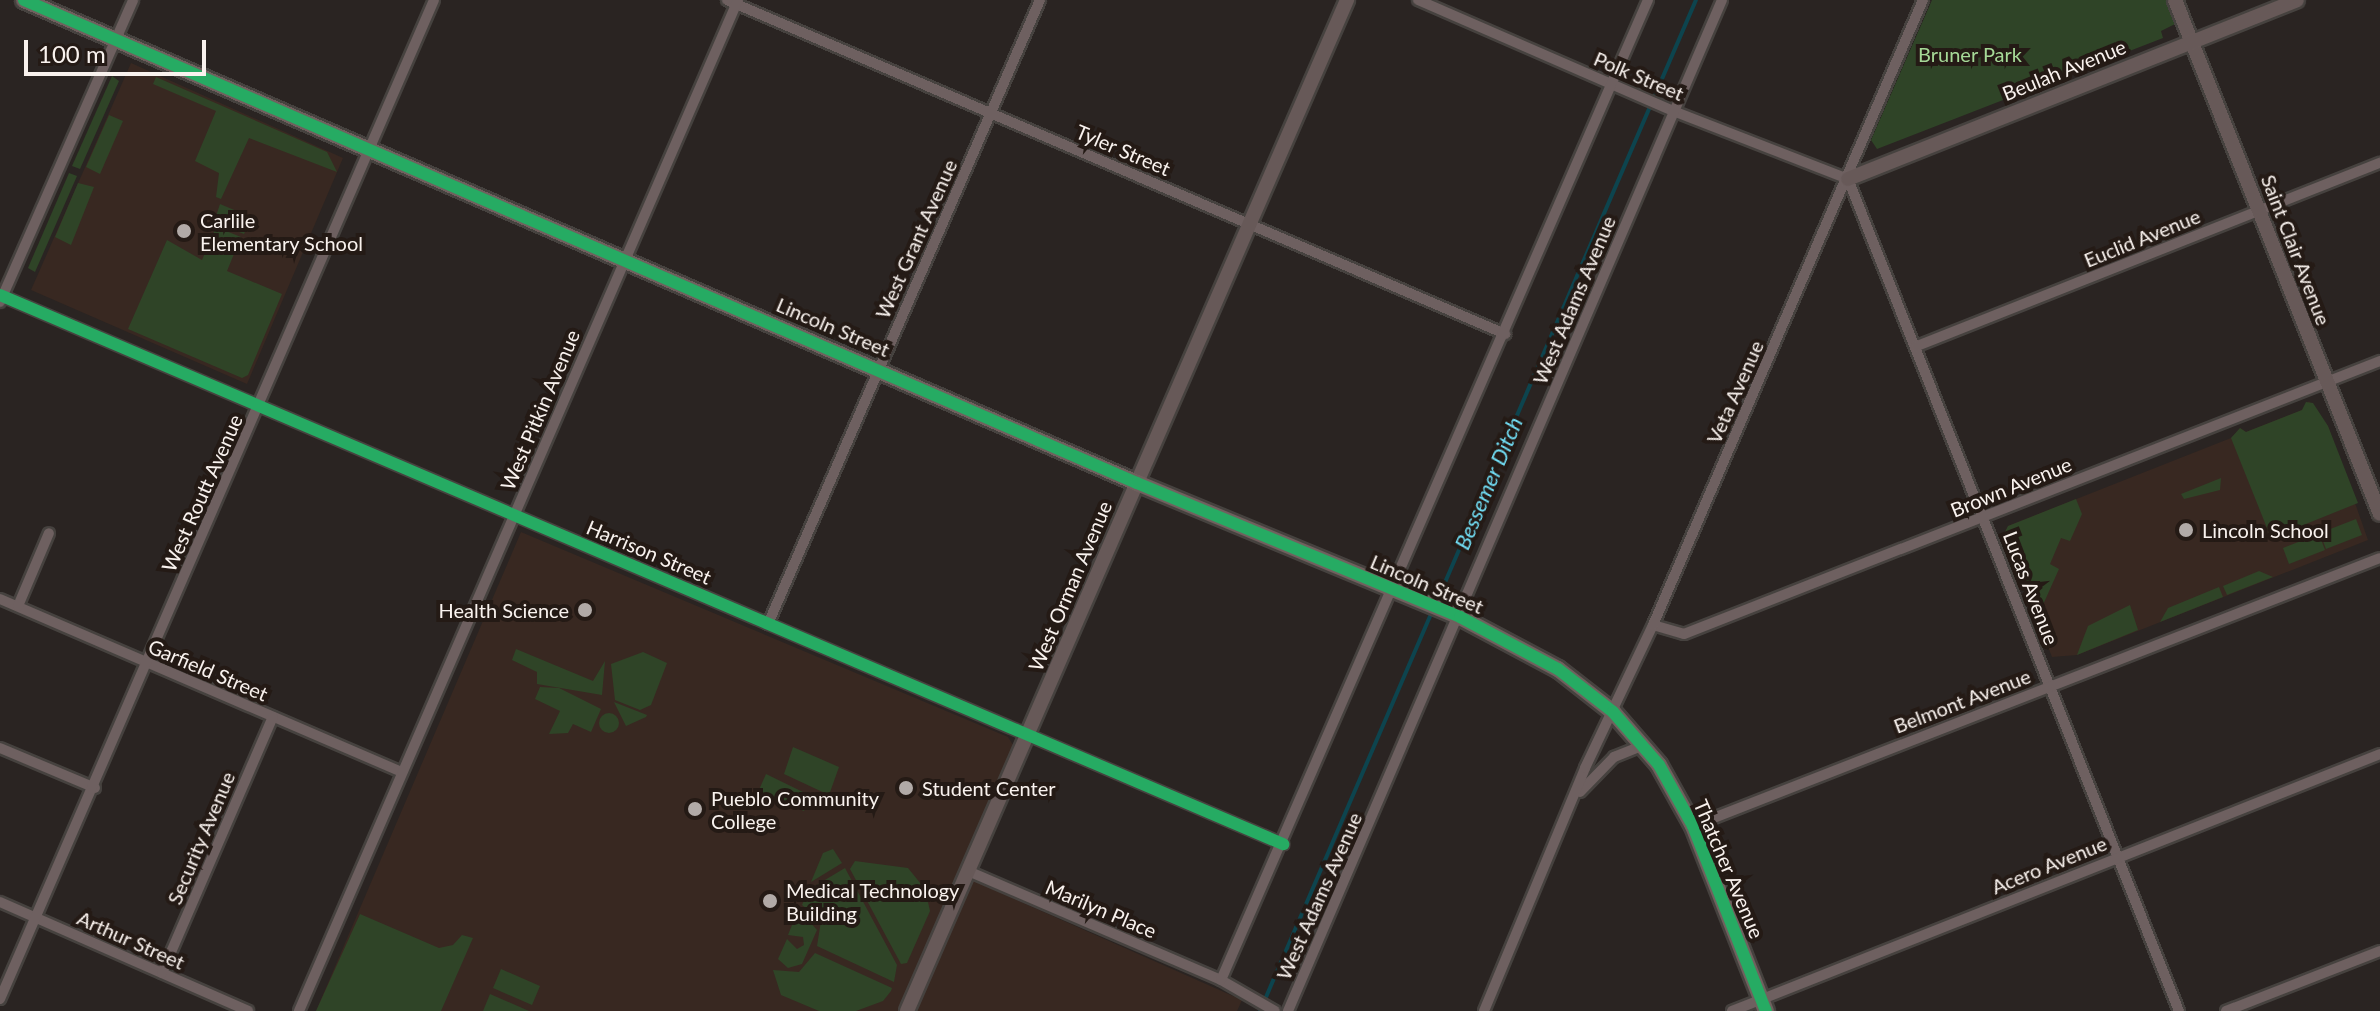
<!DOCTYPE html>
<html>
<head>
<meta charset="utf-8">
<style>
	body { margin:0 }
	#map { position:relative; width:2380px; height:1011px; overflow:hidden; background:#2a2422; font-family:Lato,sans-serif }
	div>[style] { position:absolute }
	.built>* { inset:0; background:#382821 }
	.green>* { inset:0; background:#2f4427 }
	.round { border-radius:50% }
	.stream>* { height:4px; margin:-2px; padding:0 2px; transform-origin:2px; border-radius:2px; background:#0d444e }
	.roads { filter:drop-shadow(2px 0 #46423f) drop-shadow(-2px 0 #46423f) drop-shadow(0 2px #46423f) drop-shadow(0 -2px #46423f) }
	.street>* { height:10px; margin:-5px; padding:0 5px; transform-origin:5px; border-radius:5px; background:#6e6060 }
	.secondary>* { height:14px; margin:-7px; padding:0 7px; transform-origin:7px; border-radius:7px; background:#675958 }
	.primary>* { height:16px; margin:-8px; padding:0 8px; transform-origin:8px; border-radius:8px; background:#70605e }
	.cycleway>* { height:12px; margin:-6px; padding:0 6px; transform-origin:6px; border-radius:6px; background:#26ab63 }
	.dots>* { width:22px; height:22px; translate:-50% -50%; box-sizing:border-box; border:4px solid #241a15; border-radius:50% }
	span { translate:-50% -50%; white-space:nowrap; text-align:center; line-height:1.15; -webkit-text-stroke:8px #241a15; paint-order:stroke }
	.park-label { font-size:20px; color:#a6d997 }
	.street-label { font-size:20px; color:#f9f2ee }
	.poi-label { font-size:20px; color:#f9f2ee }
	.left { translate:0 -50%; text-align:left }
	.right { translate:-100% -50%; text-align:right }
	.water-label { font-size:22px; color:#72dff6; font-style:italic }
	.scale { position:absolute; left:24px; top:40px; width:182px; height:36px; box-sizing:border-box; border:4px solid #f9f2ee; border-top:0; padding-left:10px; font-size:24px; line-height:28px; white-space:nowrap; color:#f9f2ee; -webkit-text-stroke:6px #241a15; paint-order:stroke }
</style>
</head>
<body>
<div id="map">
	<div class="built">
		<div style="clip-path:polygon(131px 63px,343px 158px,247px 384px,31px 290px)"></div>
		<div style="clip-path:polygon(2309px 401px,2328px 426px,2368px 540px,2077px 655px,2052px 657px,2004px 534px,2008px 526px,2231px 438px,2240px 428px,2246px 432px,2302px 410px)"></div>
		<div style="clip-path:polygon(521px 532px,1008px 737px,1013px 745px,958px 874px,1242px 1000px,1237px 1011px,316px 1011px)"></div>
	</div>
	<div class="green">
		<div style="clip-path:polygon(1932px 0,2166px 0,2175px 24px,2161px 31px,2163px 38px,1877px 149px,1871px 140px)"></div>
		<div style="clip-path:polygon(112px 76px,119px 81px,80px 169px,72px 166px)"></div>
		<div style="clip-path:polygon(156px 77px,327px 152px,337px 172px,249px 138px,221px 199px,216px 197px,219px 173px,195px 161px,216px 111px,153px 84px)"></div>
		<div style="clip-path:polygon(109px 115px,123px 121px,100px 174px,86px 167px)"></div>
		<div style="clip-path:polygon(69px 173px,77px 176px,35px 272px,28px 268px)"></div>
		<div style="clip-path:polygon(78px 183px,94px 187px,71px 245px,55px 237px)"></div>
		<div style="clip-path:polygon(220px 204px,251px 217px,244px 234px,214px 222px)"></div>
		<div style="clip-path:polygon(216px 227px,241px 237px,227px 271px,282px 294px,248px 375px,242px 378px,128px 329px,167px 240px,202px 260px)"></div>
		<div style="clip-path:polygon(2306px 402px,2313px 403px,2328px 426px,2358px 503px,2271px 538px,2231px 438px,2240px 428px,2246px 432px,2302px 410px)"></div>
		<div style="clip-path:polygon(2221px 478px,2220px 490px,2184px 499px,2181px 494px)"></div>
		<div style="clip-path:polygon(2076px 499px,2082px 514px,2070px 541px,2061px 538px,2050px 564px,2059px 569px,2042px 607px,2030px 601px,2004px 534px,2008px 526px)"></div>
		<div style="clip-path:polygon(2356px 519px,2362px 535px,2326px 549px,2320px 533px)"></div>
		<div style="clip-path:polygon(2319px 534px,2325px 550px,2289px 564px,2283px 548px)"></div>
		<div style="clip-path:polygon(2259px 571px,2273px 577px,2227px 595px,2223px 586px)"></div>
		<div style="clip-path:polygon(2219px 587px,2223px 597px,2160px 622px,2168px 608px)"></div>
		<div style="clip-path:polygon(2130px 605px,2138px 630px,2077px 655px,2088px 626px)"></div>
		<div style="clip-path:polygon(516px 649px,593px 681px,605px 661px,602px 695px,537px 684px,537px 672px,512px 660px)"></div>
		<div style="clip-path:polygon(643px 652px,667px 663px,651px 705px,640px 710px,615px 700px,611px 664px)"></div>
		<div style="clip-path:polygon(540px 687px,559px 688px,601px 709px,591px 732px,573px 724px,568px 733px,549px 734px,560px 711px,535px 699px)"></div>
		<div style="clip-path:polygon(614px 702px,647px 715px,646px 717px,626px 726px)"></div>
		<div class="round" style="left:599px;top:713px;width:20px;height:20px"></div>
		<div style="clip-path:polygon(793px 747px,839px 767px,829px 795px,784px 774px)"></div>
		<div style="clip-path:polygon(766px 774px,805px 793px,809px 800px,804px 811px,758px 792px)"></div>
		<div style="clip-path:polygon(833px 849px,842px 863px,811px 882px,823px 853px)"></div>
		<div style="clip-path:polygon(855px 861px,908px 868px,925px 889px,930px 911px,907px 963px,901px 964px,850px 869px)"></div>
		<div style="clip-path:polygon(845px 868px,897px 965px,894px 982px,817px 946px,821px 921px,802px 905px,808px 890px)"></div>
		<div style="clip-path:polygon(360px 914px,439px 948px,453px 945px,462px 935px,473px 938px,441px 1011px,316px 1011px)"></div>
		<div style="clip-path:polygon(803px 914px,817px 930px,802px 964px,788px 968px,778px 959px,787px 939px,797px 949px,804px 945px,803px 937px,788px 935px,796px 915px)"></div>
		<div style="clip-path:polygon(815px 953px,892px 988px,891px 991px,883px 1001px,856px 1011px,819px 1011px,781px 995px,773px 970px,799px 972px)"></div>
		<div style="clip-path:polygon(501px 969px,540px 986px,532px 1005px,493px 988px)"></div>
		<div style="clip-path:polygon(490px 994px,529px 1011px,483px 1011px)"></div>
	</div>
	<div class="stream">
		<div style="left:1437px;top:601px;width:654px;rotate:-66.69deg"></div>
		<div style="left:1260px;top:1011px;width:438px;rotate:-66.7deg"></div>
	</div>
	<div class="roads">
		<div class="street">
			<div style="left:727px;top:0;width:847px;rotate:23.23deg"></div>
			<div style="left:1418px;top:0;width:278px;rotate:23.5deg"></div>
			<div style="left:1673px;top:111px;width:188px;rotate:21.2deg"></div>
			<div style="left:1848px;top:179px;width:895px;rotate:68.31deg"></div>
			<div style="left:0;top:295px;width:1396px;rotate:23.17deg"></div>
			<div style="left:0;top:302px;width:330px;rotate:-66.2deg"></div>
			<div style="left:1917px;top:346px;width:498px;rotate:-21.6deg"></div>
			<div style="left:0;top:599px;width:438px;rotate:23.3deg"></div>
			<div style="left:18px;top:606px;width:79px;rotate:-67deg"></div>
			<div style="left:768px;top:624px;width:681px;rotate:-66.45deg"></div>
			<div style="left:1653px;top:625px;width:32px;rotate:16deg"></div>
			<div style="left:1684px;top:634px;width:748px;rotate:-21.42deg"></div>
			<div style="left:0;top:748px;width:103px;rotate:22.8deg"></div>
			<div style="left:1580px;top:792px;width:49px;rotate:-45.8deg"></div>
			<div style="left:1614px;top:757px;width:32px;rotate:-22deg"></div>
			<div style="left:1693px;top:826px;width:737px;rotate:-21.31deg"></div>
			<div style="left:968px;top:871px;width:275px;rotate:23.3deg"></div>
			<div style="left:1221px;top:980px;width:62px;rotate:29.9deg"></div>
			<div style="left:0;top:902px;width:271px;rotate:23.7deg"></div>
			<div style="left:162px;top:973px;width:279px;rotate:-66.6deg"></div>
			<div style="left:1221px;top:980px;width:1069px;rotate:-66.46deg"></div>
			<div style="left:0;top:999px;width:1089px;rotate:-66.52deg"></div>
			<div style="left:299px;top:1011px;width:1102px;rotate:-66.53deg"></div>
			<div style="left:1288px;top:1011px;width:1100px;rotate:-66.77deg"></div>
			<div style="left:1484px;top:1011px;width:263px;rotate:-67.4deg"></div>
			<div style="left:1585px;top:768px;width:158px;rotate:-64.6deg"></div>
			<div style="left:1653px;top:625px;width:681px;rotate:-66.64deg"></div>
			<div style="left:1732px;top:1011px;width:697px;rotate:-21.63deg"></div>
			<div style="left:2226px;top:1011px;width:165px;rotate:-21.3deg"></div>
		</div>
		<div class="secondary">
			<div style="left:2175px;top:0;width:553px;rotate:68.26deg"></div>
			<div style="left:1848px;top:179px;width:483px;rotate:-21.7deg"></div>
			<div style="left:907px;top:1011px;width:1103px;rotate:-66.48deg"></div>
		</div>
		<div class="primary">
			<div style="left:24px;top:0;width:1213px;rotate:23.46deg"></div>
			<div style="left:1137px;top:483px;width:350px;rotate:22.5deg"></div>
			<div style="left:1460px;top:617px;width:111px;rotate:28deg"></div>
			<div style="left:1558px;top:669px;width:70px;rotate:38deg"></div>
			<div style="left:1613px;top:712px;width:70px;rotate:49deg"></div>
			<div style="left:1659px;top:765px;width:70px;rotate:60.9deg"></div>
			<div style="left:1693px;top:826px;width:199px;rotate:68.5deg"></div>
		</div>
	</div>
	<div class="cycleway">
		<div style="left:24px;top:0;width:1213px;rotate:23.46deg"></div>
		<div style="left:1137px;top:483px;width:350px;rotate:22.5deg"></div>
		<div style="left:1460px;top:617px;width:111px;rotate:28deg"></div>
		<div style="left:1558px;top:669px;width:70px;rotate:38deg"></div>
		<div style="left:1613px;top:712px;width:70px;rotate:49deg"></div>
		<div style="left:1659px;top:765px;width:70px;rotate:60.9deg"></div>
		<div style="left:1693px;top:826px;width:199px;rotate:68.5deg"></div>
		<div style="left:0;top:295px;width:1396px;rotate:23.17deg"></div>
	</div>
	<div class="dots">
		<div style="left:184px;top:231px;background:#b1aaa7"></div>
		<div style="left:2186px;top:530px;background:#b1aaa7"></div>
		<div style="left:585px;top:610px;background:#b1aaa7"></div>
		<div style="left:906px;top:788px;background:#b1aaa7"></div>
		<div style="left:695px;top:809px;background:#b1aaa7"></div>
		<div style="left:770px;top:901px;background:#b1aaa7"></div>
	</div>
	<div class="park-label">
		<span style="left:1970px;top:54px">Bruner Park</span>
	</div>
	<div class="street-label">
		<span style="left:2064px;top:70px;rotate:-22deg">Beulah Avenue</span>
		<span style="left:1639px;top:76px;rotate:23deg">Polk Street</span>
		<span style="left:1123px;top:150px;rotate:23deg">Tyler Street</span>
		<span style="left:2142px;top:238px;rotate:-22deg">Euclid Avenue</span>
		<span style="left:916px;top:239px;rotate:-66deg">West Grant Avenue</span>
		<span style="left:2296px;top:250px;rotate:69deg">Saint Clair Avenue</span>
		<span style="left:1574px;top:300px;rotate:-67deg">West Adams Avenue</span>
		<span style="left:833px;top:327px;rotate:23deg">Lincoln Street</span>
		<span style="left:1735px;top:392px;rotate:-66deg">Veta Avenue</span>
		<span style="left:540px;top:410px;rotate:-67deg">West Pitkin Avenue</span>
		<span style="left:2011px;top:487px;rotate:-22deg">Brown Avenue</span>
		<span style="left:202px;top:493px;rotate:-66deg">West Routt Avenue</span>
		<span style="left:649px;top:552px;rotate:23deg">Harrison Street</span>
		<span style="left:1427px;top:584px;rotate:23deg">Lincoln Street</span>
		<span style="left:1070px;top:586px;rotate:-67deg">West Orman Avenue</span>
		<span style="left:2031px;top:588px;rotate:69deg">Lucas Avenue</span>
		<span style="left:208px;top:670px;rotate:23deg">Garfield Street</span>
		<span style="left:1962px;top:701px;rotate:-21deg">Belmont Avenue</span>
		<span style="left:201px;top:838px;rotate:-67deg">Security Avenue</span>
		<span style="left:2049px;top:865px;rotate:-22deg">Acero Avenue</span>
		<span style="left:1729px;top:869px;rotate:67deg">Thatcher Avenue</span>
		<span style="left:1319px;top:896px;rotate:-66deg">West Adams Avenue</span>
		<span style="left:1101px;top:909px;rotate:23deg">Marilyn Place</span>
		<span style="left:131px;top:940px;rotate:24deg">Arthur Street</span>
	</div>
	<div class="poi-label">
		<span class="left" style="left:200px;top:232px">Carlile<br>Elementary School</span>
		<span class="left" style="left:2202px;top:530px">Lincoln School</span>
		<span class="right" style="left:569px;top:610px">Health Science</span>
		<span class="left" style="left:922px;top:788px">Student Center</span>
		<span class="left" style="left:711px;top:810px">Pueblo Community<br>College</span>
		<span class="left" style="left:786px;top:902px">Medical Technology<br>Building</span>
	</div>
	<div class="water-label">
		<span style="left:1488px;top:483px;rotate:-67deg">Bessemer Ditch</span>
	</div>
	<div class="scale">100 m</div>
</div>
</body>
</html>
